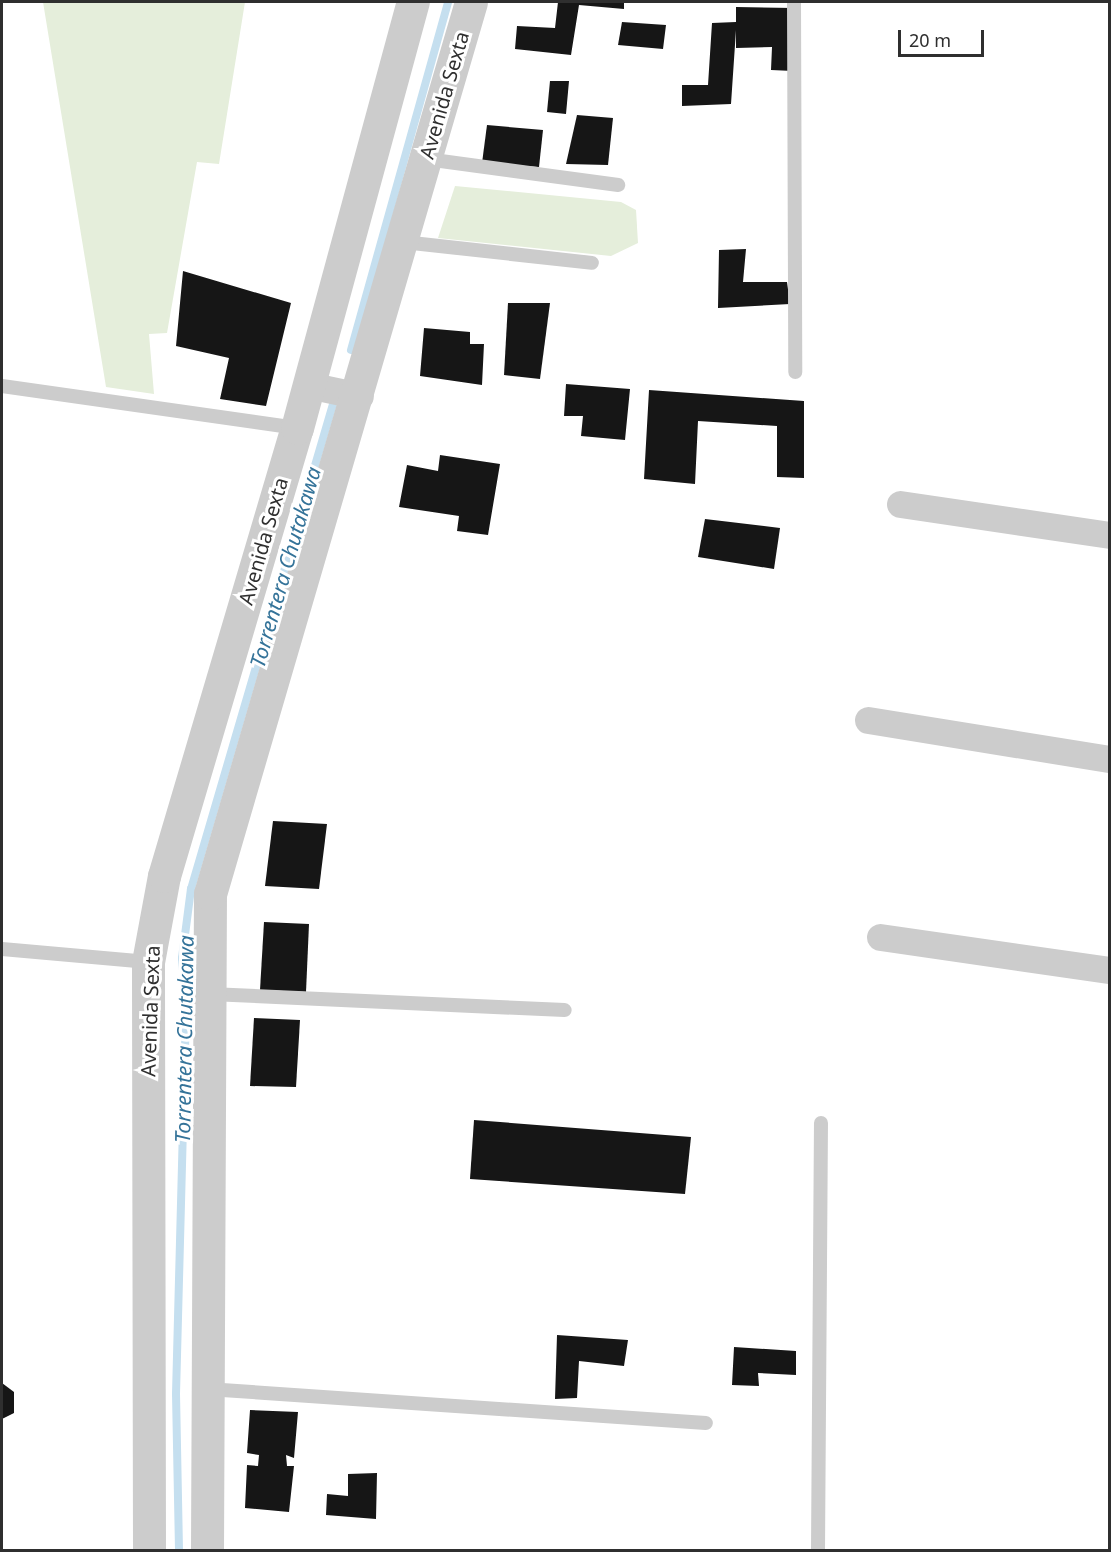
<!DOCTYPE html>
<html>
<head>
<meta charset="utf-8">
<style>
	body { margin:0 }
	#map { position:relative; width:1111px; height:1552px; overflow:hidden; background:#fff; font-family:"Noto Sans",sans-serif }
	div>[style] { position:absolute }
	.green>* { inset:0; background:#e5eedb }
	.stream>* { height:8px; margin:-4px; padding:0 4px; transform-origin:4px; border-radius:4px; background:#c5dfef }
	.building>* { inset:0; background:#161616 }
	.service>* { height:14px; margin:-7px; padding:0 7px; transform-origin:7px; border-radius:7px; background:#ccc }
	.minor>* { height:27px; margin:-13.5px; padding:0 13.5px; transform-origin:13.5px; border-radius:13.5px; background:#ccc }
	.tertiary>* { height:33px; margin:-16.5px; padding:0 16.5px; transform-origin:16.5px; border-radius:16.5px; background:#ccc }
	span { translate:-50% -50%; white-space:nowrap; text-align:center; line-height:1.15; -webkit-text-stroke:6px #fff; paint-order:stroke }
	.street-label { font-size:20px; color:#2f2f2f }
	.water-label { font-size:21px; color:#347399; font-style:italic }
	.frame { position:absolute; inset:0; border:3px solid #2f2f2f; pointer-events:none }
	.scale { position:absolute; left:898px; top:30px; width:86px; height:27px; box-sizing:border-box; border:3px solid #2f2f2f; border-top:0; padding-left:8px; font-size:18px; line-height:21px; white-space:nowrap; color:#2f2f2f; -webkit-text-stroke:4px #fff; paint-order:stroke }
</style>
</head>
<body>
<div id="map">
	<div class="green">
		<div style="clip-path:polygon(43px 2px,245px 2px,219px 164px,197px 162px,167px 333px,149px 334px,154px 394px,106px 387px)"></div>
		<div style="clip-path:polygon(455px 186px,621px 202px,636px 210px,638px 243px,611px 256px,438px 238px)"></div>
	</div>
	<div class="stream">
		<div style="left:351px;top:350px;width:361px;rotate:-74.4deg"></div>
		<div style="left:179px;top:1550px;width:156px;rotate:-91.1deg"></div>
		<div style="left:176px;top:1394px;width:388px;rotate:-88.5deg"></div>
		<div style="left:186px;top:1006px;width:48px;rotate:-94.8deg"></div>
		<div style="left:182px;top:958px;width:70px;rotate:-82.6deg"></div>
		<div style="left:191px;top:889px;width:505px;rotate:-73.68deg"></div>
	</div>
	<div class="building">
		<div style="clip-path:polygon(558px 2px,624px 2px,624px 9px,579px 5px,571px 55px,515px 49px,517px 26px,555px 28px)"></div>
		<div style="clip-path:polygon(736px 7px,793px 8px,793px 71px,771px 70px,772px 47px,736px 48px,736px 30px,731px 104px,682px 106px,682px 85px,708px 85px,712px 23px,736px 22px)"></div>
		<div style="clip-path:polygon(622px 22px,666px 25px,663px 49px,618px 45px)"></div>
		<div style="clip-path:polygon(550px 81px,569px 81px,566px 114px,547px 112px)"></div>
		<div style="clip-path:polygon(577px 115px,613px 118px,608px 165px,566px 164px)"></div>
		<div style="clip-path:polygon(487px 125px,543px 130px,539px 167px,482px 163px)"></div>
		<div style="clip-path:polygon(746px 249px,743px 282px,787px 282px,790px 304px,718px 308px,719px 250px)"></div>
		<div style="clip-path:polygon(183px 271px,291px 303px,266px 406px,220px 399px,229px 358px,176px 346px)"></div>
		<div style="clip-path:polygon(508px 303px,550px 303px,540px 379px,504px 375px)"></div>
		<div style="clip-path:polygon(424px 328px,470px 332px,470px 344px,484px 344px,482px 385px,420px 376px)"></div>
		<div style="clip-path:polygon(566px 384px,630px 389px,625px 440px,581px 436px,583px 416px,564px 416px)"></div>
		<div style="clip-path:polygon(649px 390px,804px 401px,804px 478px,777px 477px,777px 426px,698px 421px,695px 484px,644px 479px)"></div>
		<div style="clip-path:polygon(440px 455px,500px 464px,488px 535px,457px 531px,459px 516px,399px 507px,407px 465px,438px 471px)"></div>
		<div style="clip-path:polygon(705px 519px,780px 528px,774px 569px,698px 557px)"></div>
		<div style="clip-path:polygon(273px 821px,327px 824px,319px 889px,265px 886px)"></div>
		<div style="clip-path:polygon(264px 922px,309px 924px,306px 992px,260px 990px)"></div>
		<div style="clip-path:polygon(254px 1018px,300px 1020px,296px 1087px,250px 1086px)"></div>
		<div style="clip-path:polygon(474px 1120px,691px 1137px,685px 1194px,470px 1179px)"></div>
		<div style="clip-path:polygon(557px 1335px,628px 1340px,624px 1366px,579px 1361px,577px 1398px,555px 1399px)"></div>
		<div style="clip-path:polygon(734px 1347px,796px 1351px,796px 1375px,758px 1373px,759px 1386px,732px 1385px)"></div>
		<div style="clip-path:polygon(2px 1383px,14px 1392px,14px 1413px,2px 1419px)"></div>
		<div style="clip-path:polygon(250px 1410px,298px 1412px,294px 1458px,286px 1455px,287px 1466px,294px 1466px,289px 1512px,245px 1508px,247px 1465px,258px 1466px,259px 1455px,247px 1453px)"></div>
		<div style="clip-path:polygon(377px 1473px,376px 1519px,326px 1515px,327px 1494px,348px 1496px,348px 1474px)"></div>
	</div>
	<div class="service">
		<div style="left:794px;top:2px;width:370px;rotate:89.8deg"></div>
		<div style="left:426px;top:159px;width:194px;rotate:7.7deg"></div>
		<div style="left:403px;top:242px;width:190px;rotate:6.3deg"></div>
		<div style="left:2px;top:386px;width:298px;rotate:8.1deg"></div>
		<div style="left:2px;top:949px;width:147px;rotate:5.1deg"></div>
		<div style="left:210px;top:994px;width:355px;rotate:2.6deg"></div>
		<div style="left:207px;top:1389px;width:500px;rotate:3.9deg"></div>
		<div style="left:818px;top:1550px;width:427px;rotate:-89.6deg"></div>
	</div>
	<div class="minor">
		<div style="left:308px;top:385px;width:53px;rotate:11.9deg"></div>
		<div style="left:900px;top:504px;width:212px;rotate:8.4deg"></div>
		<div style="left:868px;top:720px;width:245px;rotate:9.2deg"></div>
		<div style="left:880px;top:937px;width:232px;rotate:8.2deg"></div>
	</div>
	<div class="tertiary">
		<div style="left:149px;top:1550px;width:588px;rotate:-90.1deg"></div>
		<div style="left:148px;top:962px;width:87px;rotate:-79.5deg"></div>
		<div style="left:164px;top:876px;width:467px;rotate:-73.5deg"></div>
		<div style="left:297px;top:428px;width:442px;rotate:-74.8deg"></div>
		<div style="left:207px;top:1550px;width:656px;rotate:-89.74deg"></div>
		<div style="left:210px;top:894px;width:929px;rotate:-73.69deg"></div>
	</div>
	<div class="street-label">
		<span style="left:444px;top:95px;rotate:-74deg">Avenida Sexta</span>
		<span style="left:263px;top:541px;rotate:-74deg">Avenida Sexta</span>
		<span style="left:150px;top:1011px;rotate:-88deg">Avenida Sexta</span>
	</div>
	<div class="water-label">
		<span style="left:285px;top:567px;rotate:-74deg">Torrentera Chutakawa</span>
		<span style="left:184px;top:1039px;rotate:-89deg">Torrentera Chutakawa</span>
	</div>
	<div class="frame"></div>
	<div class="scale">20 m</div>
</div>
</body>
</html>
